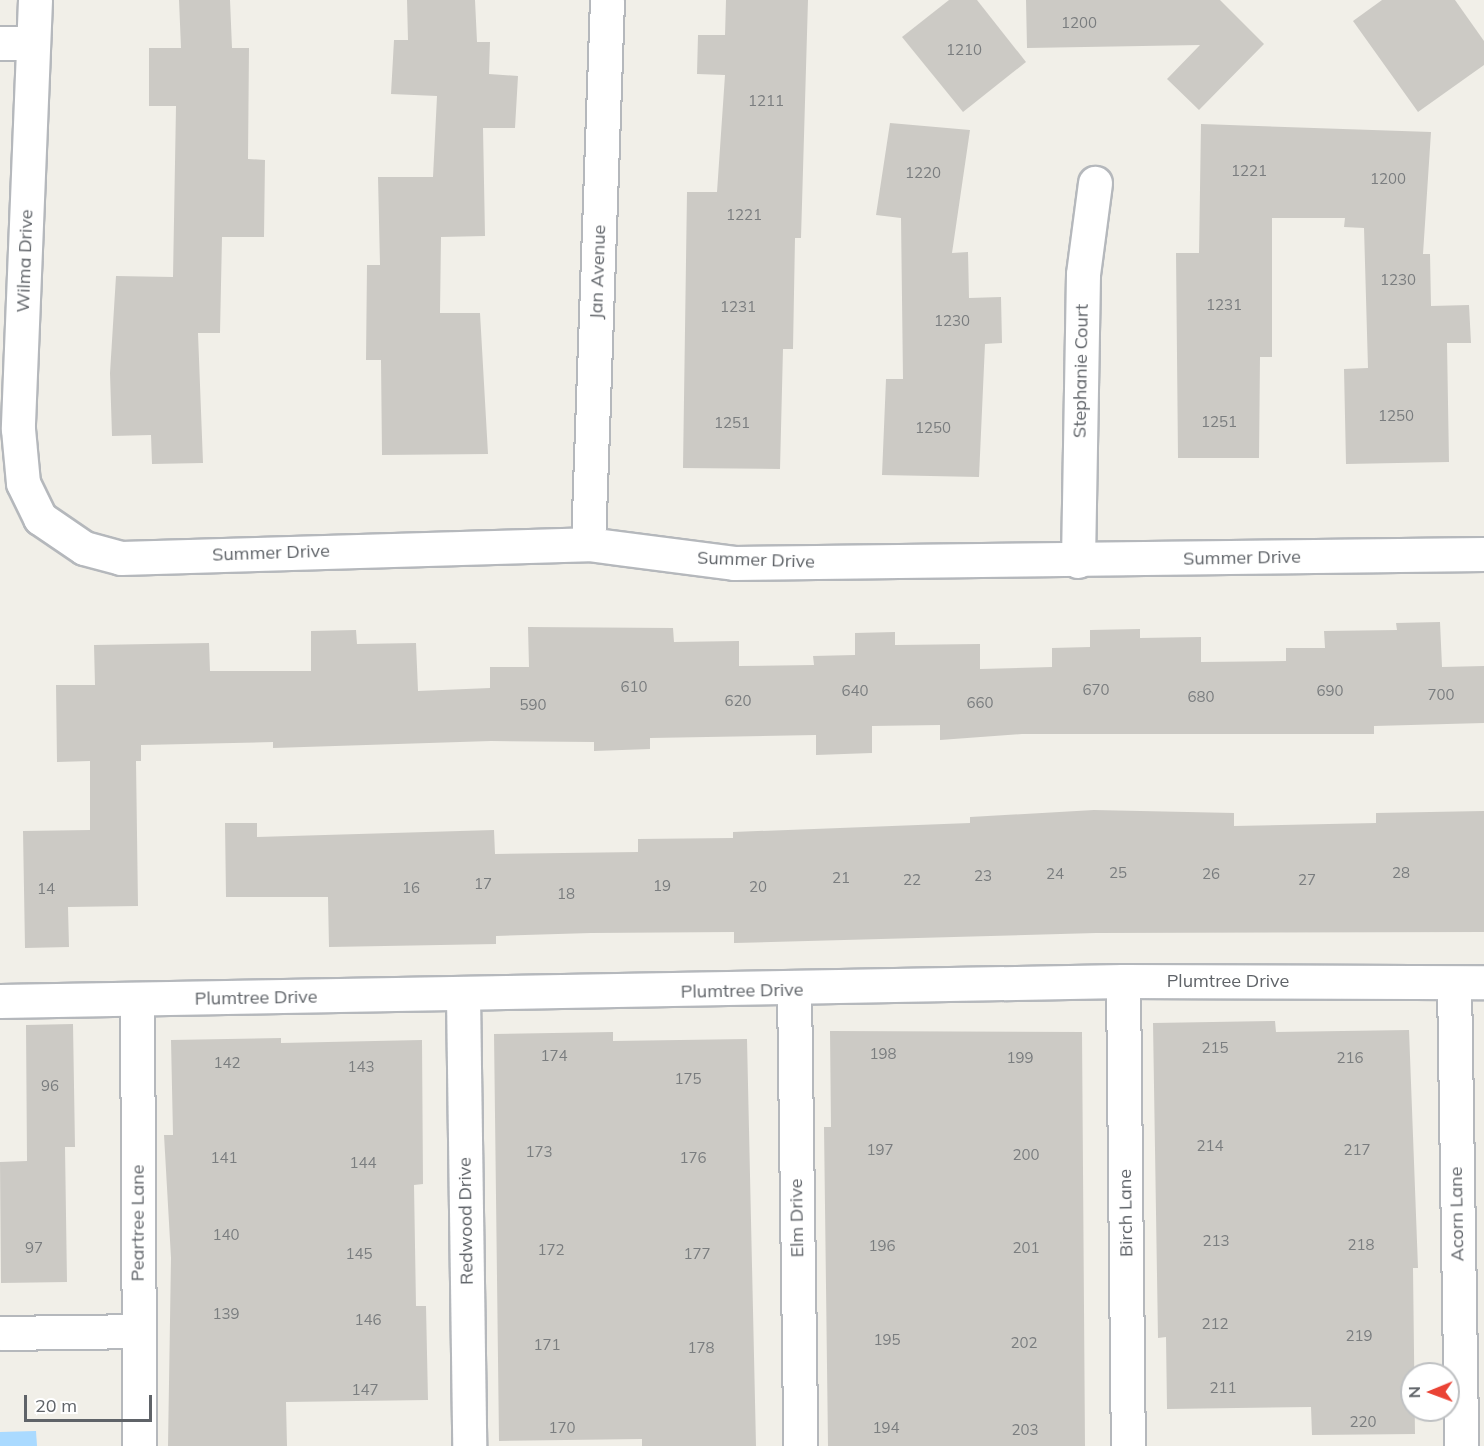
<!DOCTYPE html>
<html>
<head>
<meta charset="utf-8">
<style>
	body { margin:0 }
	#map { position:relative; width:1484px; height:1446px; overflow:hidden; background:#f1efe8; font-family:Mulish,sans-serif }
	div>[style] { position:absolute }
	.water>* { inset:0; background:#aadaff }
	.building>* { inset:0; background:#cccac5 }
	.roads { filter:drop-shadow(2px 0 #b5b8bc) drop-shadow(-2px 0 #b5b8bc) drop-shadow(0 2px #b5b8bc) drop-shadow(0 -2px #b5b8bc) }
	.street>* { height:33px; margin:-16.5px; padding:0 16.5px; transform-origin:16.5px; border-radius:16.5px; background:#fff }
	span { translate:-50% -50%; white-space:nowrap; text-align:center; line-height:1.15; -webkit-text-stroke:5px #fff; paint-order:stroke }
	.number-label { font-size:15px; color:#7a7d7f }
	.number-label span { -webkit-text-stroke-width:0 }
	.street-label { font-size:18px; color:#5f6368 }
	.north { position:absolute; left:1400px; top:1362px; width:60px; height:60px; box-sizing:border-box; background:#fff; border:2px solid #bfc1c3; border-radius:50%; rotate:269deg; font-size:16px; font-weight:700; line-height:24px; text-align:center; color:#5f6368 }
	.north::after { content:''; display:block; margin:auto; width:21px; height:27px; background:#ea4335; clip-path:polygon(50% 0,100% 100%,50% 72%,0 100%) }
	.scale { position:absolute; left:24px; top:1395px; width:128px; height:27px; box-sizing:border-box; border:3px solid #5f6368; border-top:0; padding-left:8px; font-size:18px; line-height:21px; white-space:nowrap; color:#5f6368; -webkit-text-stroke:4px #fff; paint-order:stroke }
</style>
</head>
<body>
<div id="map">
	<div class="water">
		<div style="clip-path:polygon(36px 1431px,37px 1446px,0 1446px,0 1432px)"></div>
	</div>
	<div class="building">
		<div style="clip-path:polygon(179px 0,230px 0,232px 48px,249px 48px,248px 159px,265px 160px,264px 237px,222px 237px,220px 333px,198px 333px,203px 463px,152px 464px,151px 435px,112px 436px,110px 373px,116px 276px,173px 277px,176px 106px,149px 106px,149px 48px,181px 48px)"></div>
		<div style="clip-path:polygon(407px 0,475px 0,477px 42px,490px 42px,489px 74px,518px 76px,515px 128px,483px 128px,485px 236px,441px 237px,440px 313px,480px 313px,488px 454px,382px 455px,381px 360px,366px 360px,367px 265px,380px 265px,378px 177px,433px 177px,437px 96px,391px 94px,394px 40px,408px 40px)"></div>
		<div style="clip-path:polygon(726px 0,808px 0,801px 238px,795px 238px,793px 349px,783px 349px,780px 469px,683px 468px,687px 192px,717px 192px,725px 75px,697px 74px,698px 35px,725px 35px)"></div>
		<div style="clip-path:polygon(949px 0,977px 0,1026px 62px,963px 112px,902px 37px)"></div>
		<div style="clip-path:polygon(1026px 0,1220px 0,1264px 44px,1199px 110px,1167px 79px,1200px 45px,1027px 48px)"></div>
		<div style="clip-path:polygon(1382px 0,1455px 0,1484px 41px,1484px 65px,1418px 112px,1353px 21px)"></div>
		<div style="clip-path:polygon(890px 123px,970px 130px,952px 253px,968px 252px,969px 298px,1001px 297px,1002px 343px,985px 344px,979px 477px,882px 475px,886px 379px,903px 379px,901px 218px,876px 215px)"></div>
		<div style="clip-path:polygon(1201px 124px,1431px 132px,1423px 254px,1430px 254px,1431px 306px,1469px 305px,1471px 343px,1447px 343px,1449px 462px,1346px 464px,1344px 369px,1368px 368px,1364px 228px,1344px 227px,1345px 218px,1272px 218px,1272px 357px,1260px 357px,1259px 458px,1178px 458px,1176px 253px,1199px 253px)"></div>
		<div style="clip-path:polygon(1440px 622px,1442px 667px,1484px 666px,1484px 723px,1374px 726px,1374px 734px,1022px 734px,940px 740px,940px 725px,872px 726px,872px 753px,816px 755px,816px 735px,650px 738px,650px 749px,594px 751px,594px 742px,491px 741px,273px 748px,273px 742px,141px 745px,141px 761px,136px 761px,138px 906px,68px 907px,69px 947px,25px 948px,23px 831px,90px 830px,90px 761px,57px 762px,56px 685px,95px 685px,94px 645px,209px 643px,210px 671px,311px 671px,311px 631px,356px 630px,357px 644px,416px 643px,418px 691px,490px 688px,490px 667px,529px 667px,528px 627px,673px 628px,674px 642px,739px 641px,739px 666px,814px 665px,813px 656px,855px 655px,855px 633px,895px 632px,895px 645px,980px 644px,980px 669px,1052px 667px,1052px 648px,1090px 647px,1090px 630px,1140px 629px,1140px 638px,1201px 637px,1201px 662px,1286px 661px,1286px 648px,1325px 648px,1324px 631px,1397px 630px,1396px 623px)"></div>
		<div style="clip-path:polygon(1094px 810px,1234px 813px,1234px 826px,1376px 823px,1376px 813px,1484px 811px,1484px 932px,1096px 933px,734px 943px,734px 932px,591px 933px,496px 936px,496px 944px,329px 947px,328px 897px,226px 897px,225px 823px,257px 823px,257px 837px,494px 830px,495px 854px,638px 852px,638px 839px,733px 838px,733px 832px,970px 823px,970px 817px)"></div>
		<div style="clip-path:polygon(1275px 1021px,1276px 1032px,1409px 1030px,1418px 1268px,1413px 1268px,1415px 1434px,1312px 1435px,1311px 1407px,1167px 1409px,1166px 1337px,1158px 1338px,1153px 1023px)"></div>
		<div style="clip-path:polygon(73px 1024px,75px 1147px,65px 1147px,67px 1282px,1px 1283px,0 1162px,27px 1161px,26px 1025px)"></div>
		<div style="clip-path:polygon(830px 1031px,1082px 1032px,1085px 1446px,828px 1446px,824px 1127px,831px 1127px)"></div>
		<div style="clip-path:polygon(613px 1032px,613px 1041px,747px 1039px,756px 1446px,642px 1446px,642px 1439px,499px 1441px,494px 1034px)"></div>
		<div style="clip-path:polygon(281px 1038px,281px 1043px,422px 1040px,423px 1184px,414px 1185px,416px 1306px,426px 1306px,428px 1400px,286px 1402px,287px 1446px,168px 1446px,171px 1258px,164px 1135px,173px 1135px,171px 1040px)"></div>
	</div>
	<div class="roads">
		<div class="street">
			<div style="left:35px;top:0;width:429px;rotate:92.3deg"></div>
			<div style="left:18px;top:429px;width:54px;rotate:84.7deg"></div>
			<div style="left:23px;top:483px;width:39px;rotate:64deg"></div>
			<div style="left:40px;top:518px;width:53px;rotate:34.3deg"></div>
			<div style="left:84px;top:548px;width:38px;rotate:15deg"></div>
			<div style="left:121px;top:558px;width:467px;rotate:-1.7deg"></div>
			<div style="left:588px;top:544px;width:147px;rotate:7.4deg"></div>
			<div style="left:734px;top:563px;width:750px;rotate:-0.69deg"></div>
			<div style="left:0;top:43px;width:33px"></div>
			<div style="left:588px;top:544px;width:544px;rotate:-88deg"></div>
			<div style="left:1078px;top:561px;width:287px;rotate:-89deg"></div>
			<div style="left:1083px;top:274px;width:92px;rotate:-82.5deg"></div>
			<div style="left:1123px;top:981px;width:465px;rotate:89.4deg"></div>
			<div style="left:1454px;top:983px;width:463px;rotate:89.1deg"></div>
			<div style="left:794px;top:990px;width:456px;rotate:89.2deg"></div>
			<div style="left:463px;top:995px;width:451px;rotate:89.2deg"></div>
			<div style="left:137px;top:999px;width:447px;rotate:89.7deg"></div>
			<div style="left:0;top:1001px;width:1123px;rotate:-1.02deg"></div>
			<div style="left:1123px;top:981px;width:361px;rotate:0.2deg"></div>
			<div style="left:0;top:1333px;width:139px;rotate:-0.8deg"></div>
		</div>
	</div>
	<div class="number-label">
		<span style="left:1079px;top:23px">1200</span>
		<span style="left:964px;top:50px">1210</span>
		<span style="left:766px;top:101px">1211</span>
		<span style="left:1249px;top:171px">1221</span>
		<span style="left:923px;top:173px">1220</span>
		<span style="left:1388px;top:179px">1200</span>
		<span style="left:744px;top:215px">1221</span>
		<span style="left:1398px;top:280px">1230</span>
		<span style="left:1224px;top:305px">1231</span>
		<span style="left:738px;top:307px">1231</span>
		<span style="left:952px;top:321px">1230</span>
		<span style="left:1396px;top:416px">1250</span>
		<span style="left:1219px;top:422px">1251</span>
		<span style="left:732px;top:423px">1251</span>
		<span style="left:933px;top:428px">1250</span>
		<span style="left:634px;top:687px">610</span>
		<span style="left:1096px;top:690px">670</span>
		<span style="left:855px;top:691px">640</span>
		<span style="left:1330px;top:691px">690</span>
		<span style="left:1441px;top:695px">700</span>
		<span style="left:1201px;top:697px">680</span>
		<span style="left:738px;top:701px">620</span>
		<span style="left:980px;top:703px">660</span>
		<span style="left:533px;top:705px">590</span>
		<span style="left:1118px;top:873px">25</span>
		<span style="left:1401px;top:873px">28</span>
		<span style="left:1055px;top:874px">24</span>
		<span style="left:1211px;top:874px">26</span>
		<span style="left:983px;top:876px">23</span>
		<span style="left:841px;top:878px">21</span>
		<span style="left:912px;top:880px">22</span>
		<span style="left:1307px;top:880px">27</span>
		<span style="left:483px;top:884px">17</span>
		<span style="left:662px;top:886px">19</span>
		<span style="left:758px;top:887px">20</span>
		<span style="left:411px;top:888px">16</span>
		<span style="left:46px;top:889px">14</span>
		<span style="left:566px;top:894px">18</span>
		<span style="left:1215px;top:1048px">215</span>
		<span style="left:883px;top:1054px">198</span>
		<span style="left:554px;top:1056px">174</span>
		<span style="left:1020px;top:1058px">199</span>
		<span style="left:1350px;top:1058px">216</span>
		<span style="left:227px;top:1063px">142</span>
		<span style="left:361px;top:1067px">143</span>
		<span style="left:688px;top:1079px">175</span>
		<span style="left:50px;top:1086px">96</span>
		<span style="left:1210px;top:1146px">214</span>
		<span style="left:880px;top:1150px">197</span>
		<span style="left:1357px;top:1150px">217</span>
		<span style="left:539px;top:1152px">173</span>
		<span style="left:1026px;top:1155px">200</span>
		<span style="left:224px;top:1158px">141</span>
		<span style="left:693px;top:1158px">176</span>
		<span style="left:363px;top:1163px">144</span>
		<span style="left:226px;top:1235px">140</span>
		<span style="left:1216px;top:1241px">213</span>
		<span style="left:1361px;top:1245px">218</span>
		<span style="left:882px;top:1246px">196</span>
		<span style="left:34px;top:1248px">97</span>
		<span style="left:1026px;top:1248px">201</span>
		<span style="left:551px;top:1250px">172</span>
		<span style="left:359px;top:1254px">145</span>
		<span style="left:697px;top:1254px">177</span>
		<span style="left:226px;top:1314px">139</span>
		<span style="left:368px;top:1320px">146</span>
		<span style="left:1215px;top:1324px">212</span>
		<span style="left:1359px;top:1336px">219</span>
		<span style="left:887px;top:1340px">195</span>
		<span style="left:1024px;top:1343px">202</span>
		<span style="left:547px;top:1345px">171</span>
		<span style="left:701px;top:1348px">178</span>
		<span style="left:1223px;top:1388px">211</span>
		<span style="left:365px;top:1390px">147</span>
		<span style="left:1363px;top:1422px">220</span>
		<span style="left:562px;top:1428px">170</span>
		<span style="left:886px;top:1428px">194</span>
		<span style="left:1025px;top:1430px">203</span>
	</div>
	<div class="street-label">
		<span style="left:25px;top:261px;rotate:-88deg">Wilma Drive</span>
		<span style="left:598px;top:272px;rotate:-88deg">Jan Avenue</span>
		<span style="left:1081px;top:371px;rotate:-89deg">Stephanie Court</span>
		<span style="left:271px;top:553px;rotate:-2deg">Summer Drive</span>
		<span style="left:1242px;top:558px;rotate:-1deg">Summer Drive</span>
		<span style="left:756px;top:560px;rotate:2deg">Summer Drive</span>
		<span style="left:1228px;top:981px">Plumtree Drive</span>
		<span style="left:742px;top:991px;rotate:-1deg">Plumtree Drive</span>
		<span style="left:256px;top:998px;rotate:-1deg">Plumtree Drive</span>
		<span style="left:1126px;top:1213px;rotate:-91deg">Birch Lane</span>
		<span style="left:1457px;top:1214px;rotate:-91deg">Acorn Lane</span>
		<span style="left:797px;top:1218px;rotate:-91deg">Elm Drive</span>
		<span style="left:466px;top:1221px;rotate:-91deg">Redwood Drive</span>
		<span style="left:138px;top:1223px;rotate:-90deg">Peartree Lane</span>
	</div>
	<div class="north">N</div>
	<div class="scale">20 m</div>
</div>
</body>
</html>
